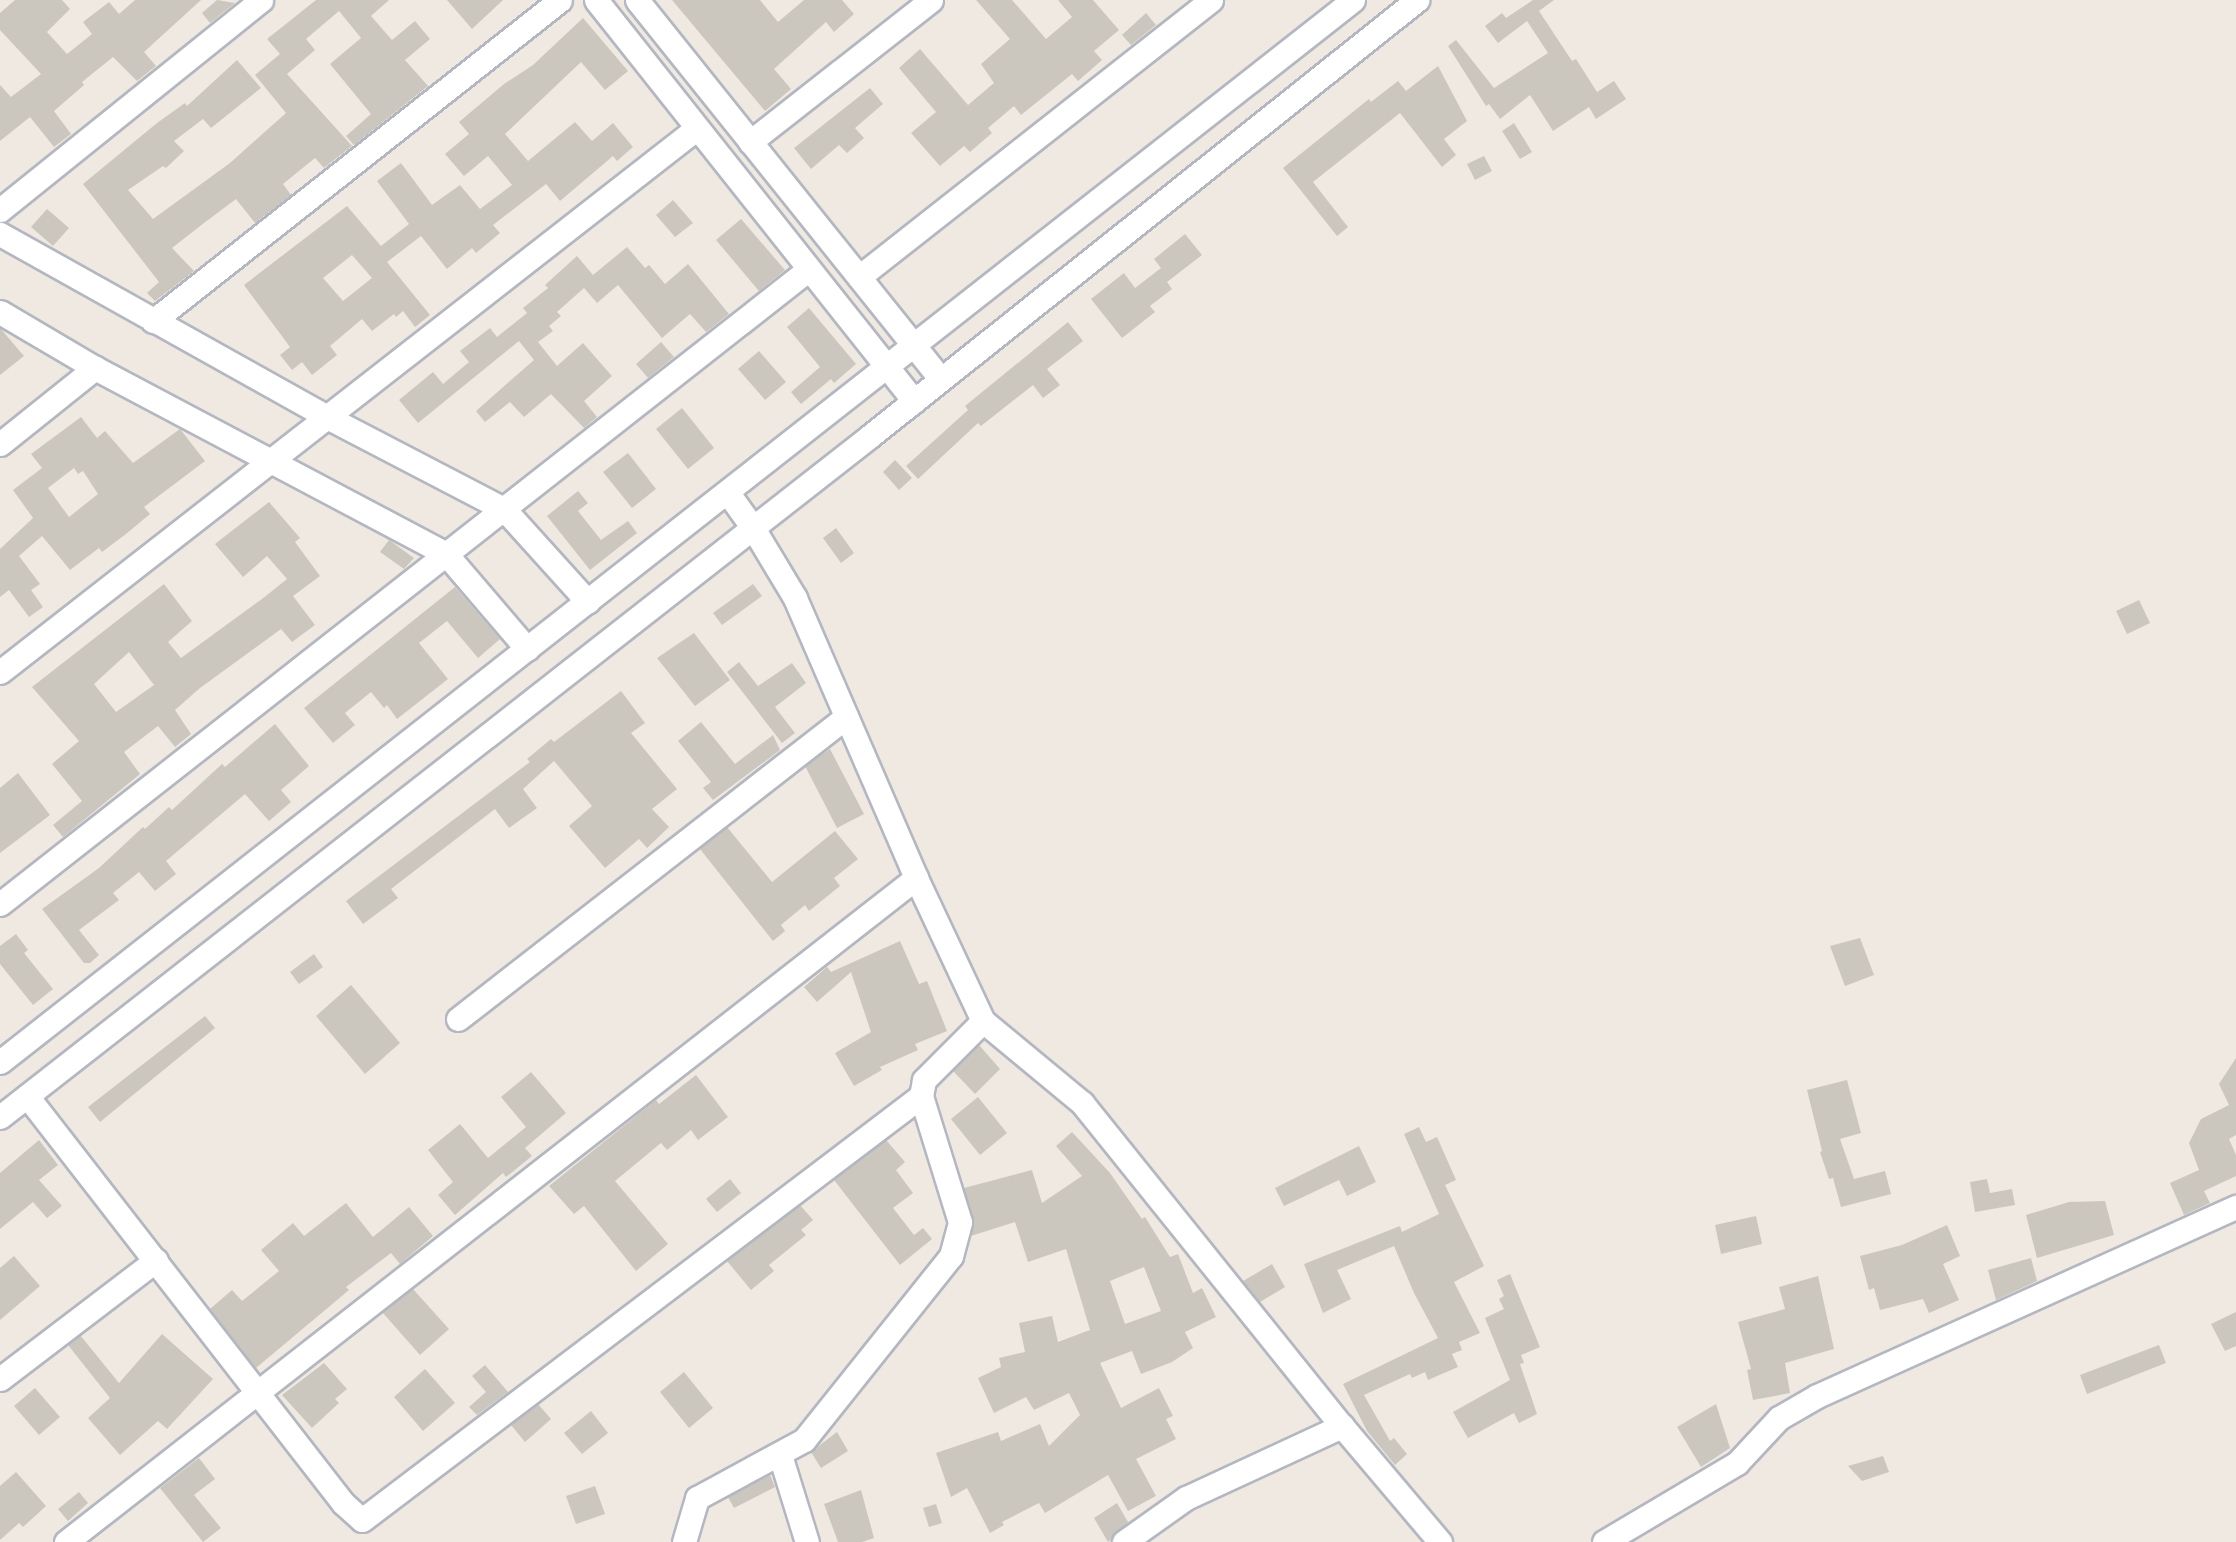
<!DOCTYPE html>
<html>
<head>
<meta charset="utf-8">
<style>
	body { margin:0 }
	#map { position:relative; width:2236px; height:1542px; overflow:hidden; background:#efe9e1; font-family:"Space Grotesk",sans-serif }
	div>[style] { position:absolute }
	.building>* { inset:0; background:#cbc7bf }
	.roads { filter:drop-shadow(2px 0 #b4b7c1) drop-shadow(-2px 0 #b4b7c1) drop-shadow(0 2px #b4b7c1) drop-shadow(0 -2px #b4b7c1) }
	.minor>* { height:23px; margin:-11.5px; padding:0 11.5px; transform-origin:11.5px; border-radius:11.5px; background:#fff }
	span { translate:-50% -50%; white-space:nowrap; text-align:center; line-height:1.15; -webkit-text-stroke:5px #fff; paint-order:stroke }
</style>
</head>
<body>
<div id="map">
	<div class="building">
		<div style="clip-path:polygon(15px 0,62px 0,70px 9px,47px 32px,67px 54px,92px 34px,83px 22px,109px 2px,119px 14px,135px 0,201px 0,144px 52px,156px 66px,137px 81px,113px 57px,82px 82px,84px 85px,54px 111px,71px 134px,54px 147px,30px 117px,0 141px,0 85px,11px 97px,41px 74px,0 30px,0 13px)"></div>
		<div style="clip-path:polygon(217px 0,235px 3px,210px 23px,202px 13px)"></div>
		<div style="clip-path:polygon(316px 0,389px 0,371px 16px,392px 40px,415px 21px,430px 39px,405px 60px,428px 86px,354px 145px,346px 136px,371px 114px,330px 64px,361px 38px,339px 11px,306px 39px,315px 50px,287px 74px,352px 146px,324px 168px,315px 158px,283px 184px,291px 195px,255px 223px,236px 199px,204px 223px,172px 248px,194px 271px,155px 301px,147px 293px,159px 282px,83px 184px,157px 123px,185px 103px,187px 106px,237px 60px,261px 88px,211px 128px,203px 119px,174px 141px,184px 151px,166px 168px,163px 166px,128px 190px,153px 219px,230px 163px,286px 113px,255px 75px,280px 54px,267px 39px)"></div>
		<div style="clip-path:polygon(447px 0,503px 0,472px 29px)"></div>
		<div style="clip-path:polygon(672px 0,760px 0,778px 22px,804px 0,842px 0,854px 14px,834px 32px,826px 22px,774px 69px,791px 89px,765px 111px)"></div>
		<div style="clip-path:polygon(976px 0,1012px 0,1046px 39px,1072px 17px,1058px 0,1093px 0,1119px 30px,1094px 51px,1102px 60px,1078px 81px,1072px 74px,1021px 115px,1014px 106px,988px 128px,992px 133px,970px 152px,964px 146px,940px 166px,911px 133px,936px 112px,899px 68px,920px 49px,968px 105px,994px 83px,981px 64px,1010px 39px)"></div>
		<div style="clip-path:polygon(1533px 0,1554px 0,1539px 11px,1572px 61px,1576px 59px,1597px 92px,1614px 81px,1626px 99px,1596px 119px,1589px 107px,1553px 131px,1530px 95px,1500px 119px,1489px 104px,1486px 106px,1448px 46px,1456px 40px,1494px 88px,1548px 53px,1527px 21px,1498px 43px,1485px 26px,1502px 13px,1506px 18px)"></div>
		<div style="clip-path:polygon(1146px 13px,1156px 25px,1131px 45px,1122px 35px)"></div>
		<div style="clip-path:polygon(evenodd,583px 18px,628px 71px,605px 90px,581px 62px,505px 134px,528px 161px,575px 122px,592px 141px,613px 123px,633px 147px,617px 161px,613px 156px,560px 201px,546px 184px,493px 225px,500px 233px,476px 253px,472px 248px,447px 269px,421px 236px,387px 262px,430px 315px,415px 327px,403px 311px,396px 317px,394px 314px,372px 331px,362px 319px,330px 346px,337px 355px,312px 375px,302px 362px,292px 370px,280px 355px,290px 347px,244px 285px,347px 206px,381px 246px,409px 224px,377px 181px,401px 163px,432px 205px,460px 185px,480px 209px,512px 185px,488px 156px,464px 176px,445px 154px,469px 134px,459px 122px,504px 84px,533px 65px,583px 18px,352px 255px,372px 278px,343px 301px,323px 278px,352px 255px)"></div>
		<div style="clip-path:polygon(1438px 66px,1467px 121px,1444px 139px,1456px 155px,1442px 167px,1400px 113px,1313px 182px,1348px 227px,1337px 236px,1283px 168px,1369px 99px,1371px 102px,1398px 81px,1406px 91px)"></div>
		<div style="clip-path:polygon(870px 88px,883px 104px,855px 128px,864px 138px,847px 153px,839px 145px,811px 169px,794px 148px)"></div>
		<div style="clip-path:polygon(1514px 123px,1532px 152px,1520px 159px,1502px 131px)"></div>
		<div style="clip-path:polygon(1484px 156px,1492px 171px,1475px 180px,1467px 164px)"></div>
		<div style="clip-path:polygon(673px 200px,693px 223px,675px 237px,656px 215px)"></div>
		<div style="clip-path:polygon(47px 209px,69px 228px,53px 246px,31px 227px)"></div>
		<div style="clip-path:polygon(741px 219px,785px 270px,759px 291px,716px 240px)"></div>
		<div style="clip-path:polygon(1185px 234px,1202px 255px,1167px 282px,1172px 289px,1150px 306px,1155px 312px,1122px 338px,1091px 299px,1124px 273px,1135px 288px,1161px 268px,1154px 259px)"></div>
		<div style="clip-path:polygon(627px 247px,645px 268px,649px 265px,665px 284px,688px 264px,729px 314px,706px 332px,690px 314px,662px 338px,618px 285px,597px 303px,584px 288px,557px 312px,561px 316px,549px 326px,553px 331px,538px 342px,557px 366px,583px 343px,612px 376px,584px 401px,597px 417px,584px 428px,551px 394px,524px 417px,510px 402px,485px 422px,476px 411px,534px 360px,519px 341px,418px 423px,399px 400px,433px 372px,443px 384px,469px 362px,460px 351px,490px 328px,497px 337px,527px 313px,523px 308px,548px 288px,545px 285px,577px 256px,593px 275px)"></div>
		<div style="clip-path:polygon(809px 308px,856px 364px,834px 383px,831px 379px,801px 404px,791px 392px,820px 367px,787px 327px)"></div>
		<div style="clip-path:polygon(1068px 322px,1083px 341px,1047px 369px,1060px 385px,1043px 398px,1033px 385px,981px 426px,978px 423px,918px 479px,906px 466px,968px 410px,965px 406px)"></div>
		<div style="clip-path:polygon(0 328px,24px 356px,0 375px)"></div>
		<div style="clip-path:polygon(661px 342px,674px 357px,648px 378px,636px 364px)"></div>
		<div style="clip-path:polygon(759px 351px,786px 382px,765px 400px,738px 369px)"></div>
		<div style="clip-path:polygon(682px 408px,714px 448px,688px 469px,656px 429px)"></div>
		<div style="clip-path:polygon(evenodd,81px 417px,97px 438px,105px 431px,133px 463px,180px 429px,205px 461px,144px 507px,150px 514px,126px 534px,102px 552px,99px 548px,70px 570px,42px 536px,19px 556px,40px 584px,31px 590px,43px 607px,29px 617px,9px 590px,0 597px,0 549px,33px 518px,13px 490px,42px 468px,31px 454px,81px 417px,74px 468px,78px 474px,83px 471px,98px 494px,69px 517px,48px 488px,74px 468px)"></div>
		<div style="clip-path:polygon(628px 453px,656px 489px,632px 508px,603px 472px)"></div>
		<div style="clip-path:polygon(895px 460px,912px 478px,899px 490px,883px 472px)"></div>
		<div style="clip-path:polygon(578px 491px,588px 503px,578px 511px,601px 540px,628px 521px,637px 533px,590px 570px,547px 516px)"></div>
		<div style="clip-path:polygon(evenodd,269px 502px,300px 538px,295px 542px,320px 576px,293px 596px,315px 625px,292px 642px,281px 629px,200px 688px,175px 710px,191px 734px,175px 747px,158px 726px,124px 752px,140px 774px,63px 837px,53px 825px,82px 801px,52px 764px,79px 741px,32px 687px,164px 584px,192px 621px,168px 642px,181px 658px,262px 599px,287px 579px,267px 556px,243px 577px,215px 544px,269px 502px,129px 652px,154px 685px,116px 712px,94px 684px,129px 652px)"></div>
		<div style="clip-path:polygon(836px 528px,854px 553px,841px 563px,823px 538px)"></div>
		<div style="clip-path:polygon(389px 540px,414px 558px,404px 569px,380px 552px)"></div>
		<div style="clip-path:polygon(753px 584px,762px 596px,722px 625px,713px 613px)"></div>
		<div style="clip-path:polygon(455px 587px,500px 639px,478px 658px,447px 621px,419px 643px,448px 679px,397px 719px,387px 705px,384px 708px,371px 692px,345px 713px,355px 725px,333px 743px,304px 708px)"></div>
		<div style="clip-path:polygon(2139px 600px,2150px 623px,2127px 634px,2116px 611px)"></div>
		<div style="clip-path:polygon(694px 633px,730px 680px,695px 706px,657px 658px)"></div>
		<div style="clip-path:polygon(739px 662px,758px 686px,792px 663px,806px 683px,775px 707px,795px 733px,782px 743px,727px 672px)"></div>
		<div style="clip-path:polygon(621px 691px,645px 723px,631px 733px,677px 789px,652px 809px,669px 827px,647px 848px,639px 839px,605px 868px,569px 826px,592px 806px,554px 761px,523px 789px,537px 808px,509px 828px,495px 809px,391px 889px,398px 898px,363px 924px,346px 901px,530px 762px,527px 759px,551px 739px,554px 742px)"></div>
		<div style="clip-path:polygon(701px 722px,735px 764px,773px 735px,780px 750px,713px 800px,703px 788px,711px 782px,678px 741px)"></div>
		<div style="clip-path:polygon(275px 724px,309px 766px,281px 790px,291px 802px,269px 821px,245px 794px,166px 861px,176px 874px,155px 891px,139px 872px,113px 893px,119px 900px,79px 930px,99px 955px,90px 963px,84px 963px,42px 909px,99px 868px,143px 827px,145px 829px,169px 807px,172px 810px,222px 764px,225px 767px)"></div>
		<div style="clip-path:polygon(830px 749px,864px 814px,837px 828px,805px 766px)"></div>
		<div style="clip-path:polygon(18px 773px,50px 815px,0 853px,0 788px)"></div>
		<div style="clip-path:polygon(727px 827px,772px 882px,835px 831px,858px 859px,834px 878px,840px 886px,809px 911px,805px 905px,781px 925px,785px 931px,773px 941px,700px 849px)"></div>
		<div style="clip-path:polygon(16px 934px,28px 950px,24px 953px,53px 989px,33px 1005px,0 964px,0 946px)"></div>
		<div style="clip-path:polygon(1860px 938px,1874px 975px,1845px 986px,1830px 946px)"></div>
		<div style="clip-path:polygon(900px 941px,919px 984px,927px 981px,947px 1031px,915px 1044px,918px 1050px,880px 1067px,882px 1070px,854px 1086px,835px 1053px,871px 1032px,851px 972px,817px 1002px,804px 987px,827px 967px,831px 972px)"></div>
		<div style="clip-path:polygon(314px 954px,323px 967px,299px 984px,290px 972px)"></div>
		<div style="clip-path:polygon(351px 985px,400px 1043px,365px 1074px,316px 1016px)"></div>
		<div style="clip-path:polygon(205px 1016px,215px 1028px,100px 1122px,88px 1107px)"></div>
		<div style="clip-path:polygon(979px 1045px,1000px 1069px,975px 1094px,953px 1071px)"></div>
		<div style="clip-path:polygon(2236px 1058px,2236px 1135px,2229px 1139px,2236px 1155px,2236px 1176px,2204px 1191px,2210px 1203px,2184px 1215px,2170px 1183px,2199px 1170px,2189px 1143px,2201px 1119px,2229px 1105px,2219px 1084px)"></div>
		<div style="clip-path:polygon(531px 1072px,566px 1113px,525px 1148px,532px 1156px,506px 1177px,503px 1173px,455px 1215px,438px 1195px,453px 1182px,428px 1150px,460px 1124px,488px 1158px,526px 1127px,501px 1097px)"></div>
		<div style="clip-path:polygon(696px 1075px,728px 1117px,698px 1140px,691px 1130px,667px 1150px,661px 1143px,615px 1181px,668px 1244px,636px 1271px,584px 1206px,574px 1214px,549px 1186px,656px 1100px,659px 1104px)"></div>
		<div style="clip-path:polygon(1847px 1080px,1861px 1133px,1840px 1139px,1854px 1179px,1885px 1171px,1891px 1194px,1841px 1207px,1833px 1178px,1829px 1179px,1820px 1152px,1822px 1151px,1807px 1090px)"></div>
		<div style="clip-path:polygon(978px 1097px,1007px 1133px,980px 1155px,951px 1119px)"></div>
		<div style="clip-path:polygon(1419px 1127px,1426px 1142px,1437px 1137px,1456px 1180px,1445px 1185px,1484px 1266px,1454px 1282px,1480px 1333px,1459px 1342px,1462px 1350px,1452px 1354px,1458px 1367px,1428px 1380px,1425px 1372px,1412px 1378px,1410px 1374px,1364px 1395px,1390px 1441px,1394px 1438px,1407px 1454px,1395px 1465px,1367px 1431px,1343px 1384px,1438px 1338px,1414px 1293px,1394px 1246px,1337px 1270px,1351px 1299px,1323px 1313px,1304px 1264px,1400px 1226px,1402px 1232px,1439px 1214px,1404px 1134px)"></div>
		<div style="clip-path:polygon(evenodd,1072px 1132px,1110px 1173px,1142px 1219px,1145px 1217px,1170px 1257px,1178px 1254px,1193px 1293px,1202px 1288px,1216px 1317px,1185px 1332px,1193px 1348px,1172px 1362px,1141px 1374px,1132px 1351px,1100px 1363px,1121px 1408px,1159px 1388px,1173px 1416px,1166px 1419px,1176px 1439px,1136px 1459px,1156px 1496px,1128px 1511px,1108px 1475px,1045px 1513px,1039px 1503px,1002px 1522px,1004px 1525px,990px 1533px,967px 1488px,951px 1497px,936px 1453px,998px 1432px,1001px 1441px,1040px 1424px,1049px 1446px,1080px 1415px,1069px 1393px,1034px 1410px,1026px 1397px,994px 1413px,978px 1378px,1001px 1367px,999px 1358px,1025px 1352px,1019px 1323px,1052px 1316px,1058px 1342px,1090px 1330px,1066px 1249px,1028px 1262px,1015px 1222px,971px 1236px,973px 1219px,964px 1188px,1032px 1170px,1042px 1203px,1082px 1176px,1056px 1146px,1072px 1132px,1144px 1267px,1161px 1311px,1125px 1324px,1110px 1281px,1144px 1267px)"></div>
		<div style="clip-path:polygon(39px 1140px,58px 1165px,39px 1180px,62px 1206px,47px 1218px,33px 1202px,0 1229px,0 1173px)"></div>
		<div style="clip-path:polygon(886px 1140px,905px 1162px,896px 1170px,913px 1193px,893px 1208px,914px 1235px,923px 1228px,932px 1239px,900px 1265px,834px 1180px)"></div>
		<div style="clip-path:polygon(1359px 1146px,1376px 1182px,1347px 1196px,1339px 1180px,1284px 1206px,1275px 1188px)"></div>
		<div style="clip-path:polygon(730px 1179px,741px 1193px,717px 1212px,706px 1199px)"></div>
		<div style="clip-path:polygon(1987px 1179px,1990px 1193px,2012px 1189px,2015px 1205px,1975px 1212px,1970px 1182px)"></div>
		<div style="clip-path:polygon(2105px 1201px,2114px 1235px,2037px 1258px,2026px 1215px,2069px 1202px)"></div>
		<div style="clip-path:polygon(346px 1203px,373px 1237px,409px 1207px,433px 1236px,400px 1264px,391px 1253px,346px 1287px,349px 1290px,256px 1368px,210px 1309px,232px 1290px,242px 1301px,279px 1271px,261px 1250px,293px 1223px,304px 1236px)"></div>
		<div style="clip-path:polygon(800px 1205px,813px 1220px,801px 1230px,806px 1235px,769px 1265px,774px 1271px,751px 1290px,727px 1261px)"></div>
		<div style="clip-path:polygon(1756px 1216px,1762px 1244px,1721px 1254px,1715px 1225px)"></div>
		<div style="clip-path:polygon(1947px 1225px,1960px 1256px,1943px 1264px,1959px 1300px,1929px 1313px,1923px 1299px,1880px 1310px,1874px 1288px,1869px 1290px,1860px 1256px,1902px 1245px)"></div>
		<div style="clip-path:polygon(14px 1256px,40px 1286px,0 1320px,0 1268px)"></div>
		<div style="clip-path:polygon(2031px 1258px,2037px 1281px,1996px 1300px,1988px 1270px)"></div>
		<div style="clip-path:polygon(1272px 1264px,1285px 1287px,1260px 1302px,1243px 1281px)"></div>
		<div style="clip-path:polygon(1510px 1274px,1540px 1347px,1521px 1355px,1524px 1363px,1520px 1364px,1537px 1414px,1519px 1423px,1514px 1413px,1468px 1438px,1453px 1412px,1510px 1380px,1485px 1318px,1504px 1309px,1499px 1299px,1504px 1296px,1497px 1280px)"></div>
		<div style="clip-path:polygon(1818px 1276px,1834px 1349px,1785px 1363px,1790px 1393px,1753px 1400px,1747px 1370px,1751px 1369px,1738px 1322px,1785px 1309px,1779px 1287px)"></div>
		<div style="clip-path:polygon(413px 1289px,449px 1329px,420px 1355px,383px 1313px)"></div>
		<div style="clip-path:polygon(2236px 1312px,2236px 1346px,2225px 1351px,2211px 1324px)"></div>
		<div style="clip-path:polygon(162px 1334px,213px 1379px,167px 1429px,158px 1421px,120px 1455px,88px 1418px,110px 1398px,68px 1345px,80px 1335px,119px 1383px)"></div>
		<div style="clip-path:polygon(2159px 1345px,2166px 1363px,2087px 1394px,2080px 1375px)"></div>
		<div style="clip-path:polygon(324px 1363px,347px 1389px,335px 1399px,339px 1403px,312px 1428px,282px 1395px)"></div>
		<div style="clip-path:polygon(485px 1365px,508px 1392px,477px 1415px,469px 1407px,486px 1392px,472px 1376px)"></div>
		<div style="clip-path:polygon(425px 1369px,455px 1403px,423px 1431px,394px 1397px)"></div>
		<div style="clip-path:polygon(684px 1372px,713px 1408px,689px 1428px,660px 1392px)"></div>
		<div style="clip-path:polygon(35px 1388px,60px 1417px,39px 1435px,14px 1406px)"></div>
		<div style="clip-path:polygon(538px 1404px,551px 1419px,525px 1442px,511px 1425px)"></div>
		<div style="clip-path:polygon(1716px 1404px,1730px 1448px,1701px 1467px,1677px 1427px)"></div>
		<div style="clip-path:polygon(591px 1411px,608px 1433px,582px 1454px,564px 1433px)"></div>
		<div style="clip-path:polygon(837px 1432px,848px 1451px,821px 1468px,811px 1452px)"></div>
		<div style="clip-path:polygon(1883px 1456px,1889px 1472px,1862px 1481px,1848px 1466px)"></div>
		<div style="clip-path:polygon(199px 1458px,215px 1479px,194px 1495px,221px 1528px,203px 1542px,160px 1488px)"></div>
		<div style="clip-path:polygon(16px 1472px,46px 1506px,23px 1527px,19px 1523px,0 1540px,0 1486px)"></div>
		<div style="clip-path:polygon(770px 1475px,775px 1487px,734px 1508px,728px 1497px)"></div>
		<div style="clip-path:polygon(595px 1486px,605px 1514px,576px 1524px,566px 1496px)"></div>
		<div style="clip-path:polygon(861px 1490px,874px 1538px,862px 1542px,838px 1542px,824px 1504px)"></div>
		<div style="clip-path:polygon(79px 1492px,88px 1503px,68px 1521px,58px 1509px)"></div>
		<div style="clip-path:polygon(1117px 1503px,1128px 1522px,1108px 1542px,1094px 1518px)"></div>
		<div style="clip-path:polygon(936px 1504px,942px 1523px,929px 1527px,923px 1508px)"></div>
	</div>
	<div class="roads">
		<div class="minor">
			<div style="left:596px;top:0;width:512px;rotate:51.58deg"></div>
			<div style="left:637px;top:0;width:486px;rotate:51.3deg"></div>
			<div style="left:750px;top:142px;width:230px;rotate:-38.1deg"></div>
			<div style="left:0;top:210px;width:335px;rotate:-38.8deg"></div>
			<div style="left:0;top:234px;width:375px;rotate:29.2deg"></div>
			<div style="left:327px;top:417px;width:199px;rotate:27.5deg"></div>
			<div style="left:504px;top:509px;width:125px;rotate:47.9deg"></div>
			<div style="left:859px;top:277px;width:448px;rotate:-38.2deg"></div>
			<div style="left:0;top:312px;width:110px;rotate:30.5deg"></div>
			<div style="left:95px;top:368px;width:397px;rotate:27.9deg"></div>
			<div style="left:446px;top:554px;width:125px;rotate:49.5deg"></div>
			<div style="left:153px;top:321px;width:518px;rotate:-38.26deg"></div>
			<div style="left:0;top:444px;width:122px;rotate:-38.7deg"></div>
			<div style="left:728px;top:493px;width:43px;rotate:54.5deg"></div>
			<div style="left:753px;top:528px;width:82px;rotate:59deg"></div>
			<div style="left:795px;top:598px;width:305px;rotate:66.6deg"></div>
			<div style="left:916px;top:878px;width:158px;rotate:64.9deg"></div>
			<div style="left:983px;top:1021px;width:129px;rotate:39.6deg"></div>
			<div style="left:1082px;top:1103px;width:415px;rotate:51.2deg"></div>
			<div style="left:1342px;top:1426px;width:152px;rotate:49.8deg"></div>
			<div style="left:0;top:672px;width:884px;rotate:-37.97deg"></div>
			<div style="left:0;top:904px;width:1028px;rotate:-38.13deg"></div>
			<div style="left:458px;top:1019px;width:492px;rotate:-37.9deg"></div>
			<div style="left:0;top:1062px;width:1720px;rotate:-38.13deg"></div>
			<div style="left:27px;top:1096px;width:515px;rotate:52.17deg"></div>
			<div style="left:343px;top:1503px;width:25px;rotate:42deg"></div>
			<div style="left:362px;top:1520px;width:702px;rotate:-37.18deg"></div>
			<div style="left:0;top:1117px;width:1105px;rotate:-38.05deg"></div>
			<div style="left:870px;top:436px;width:700px;rotate:-38.56deg"></div>
			<div style="left:0;top:1379px;width:196px;rotate:-37.3deg"></div>
			<div style="left:780px;top:1455px;width:91px;rotate:72.8deg"></div>
			<div style="left:66px;top:1542px;width:1079px;rotate:-38deg"></div>
			<div style="left:684px;top:1542px;width:46px;rotate:-73.5deg"></div>
			<div style="left:697px;top:1498px;width:122px;rotate:-28.5deg"></div>
			<div style="left:804px;top:1440px;width:236px;rotate:-51.4deg"></div>
			<div style="left:951px;top:1256px;width:35px;rotate:-75deg"></div>
			<div style="left:960px;top:1222px;width:132px;rotate:-107.2deg"></div>
			<div style="left:921px;top:1096px;width:16px;rotate:-79deg"></div>
			<div style="left:924px;top:1080px;width:83px;rotate:-45deg"></div>
			<div style="left:1124px;top:1542px;width:76px;rotate:-35.4deg"></div>
			<div style="left:1186px;top:1498px;width:172px;rotate:-24.8deg"></div>
			<div style="left:1604px;top:1542px;width:155px;rotate:-30.7deg"></div>
			<div style="left:1737px;top:1463px;width:62px;rotate:-47deg"></div>
			<div style="left:1779px;top:1418px;width:44px;rotate:-30.1deg"></div>
			<div style="left:1817px;top:1396px;width:460px;rotate:-24.3deg"></div>
		</div>
	</div>
</div>
</body>
</html>
